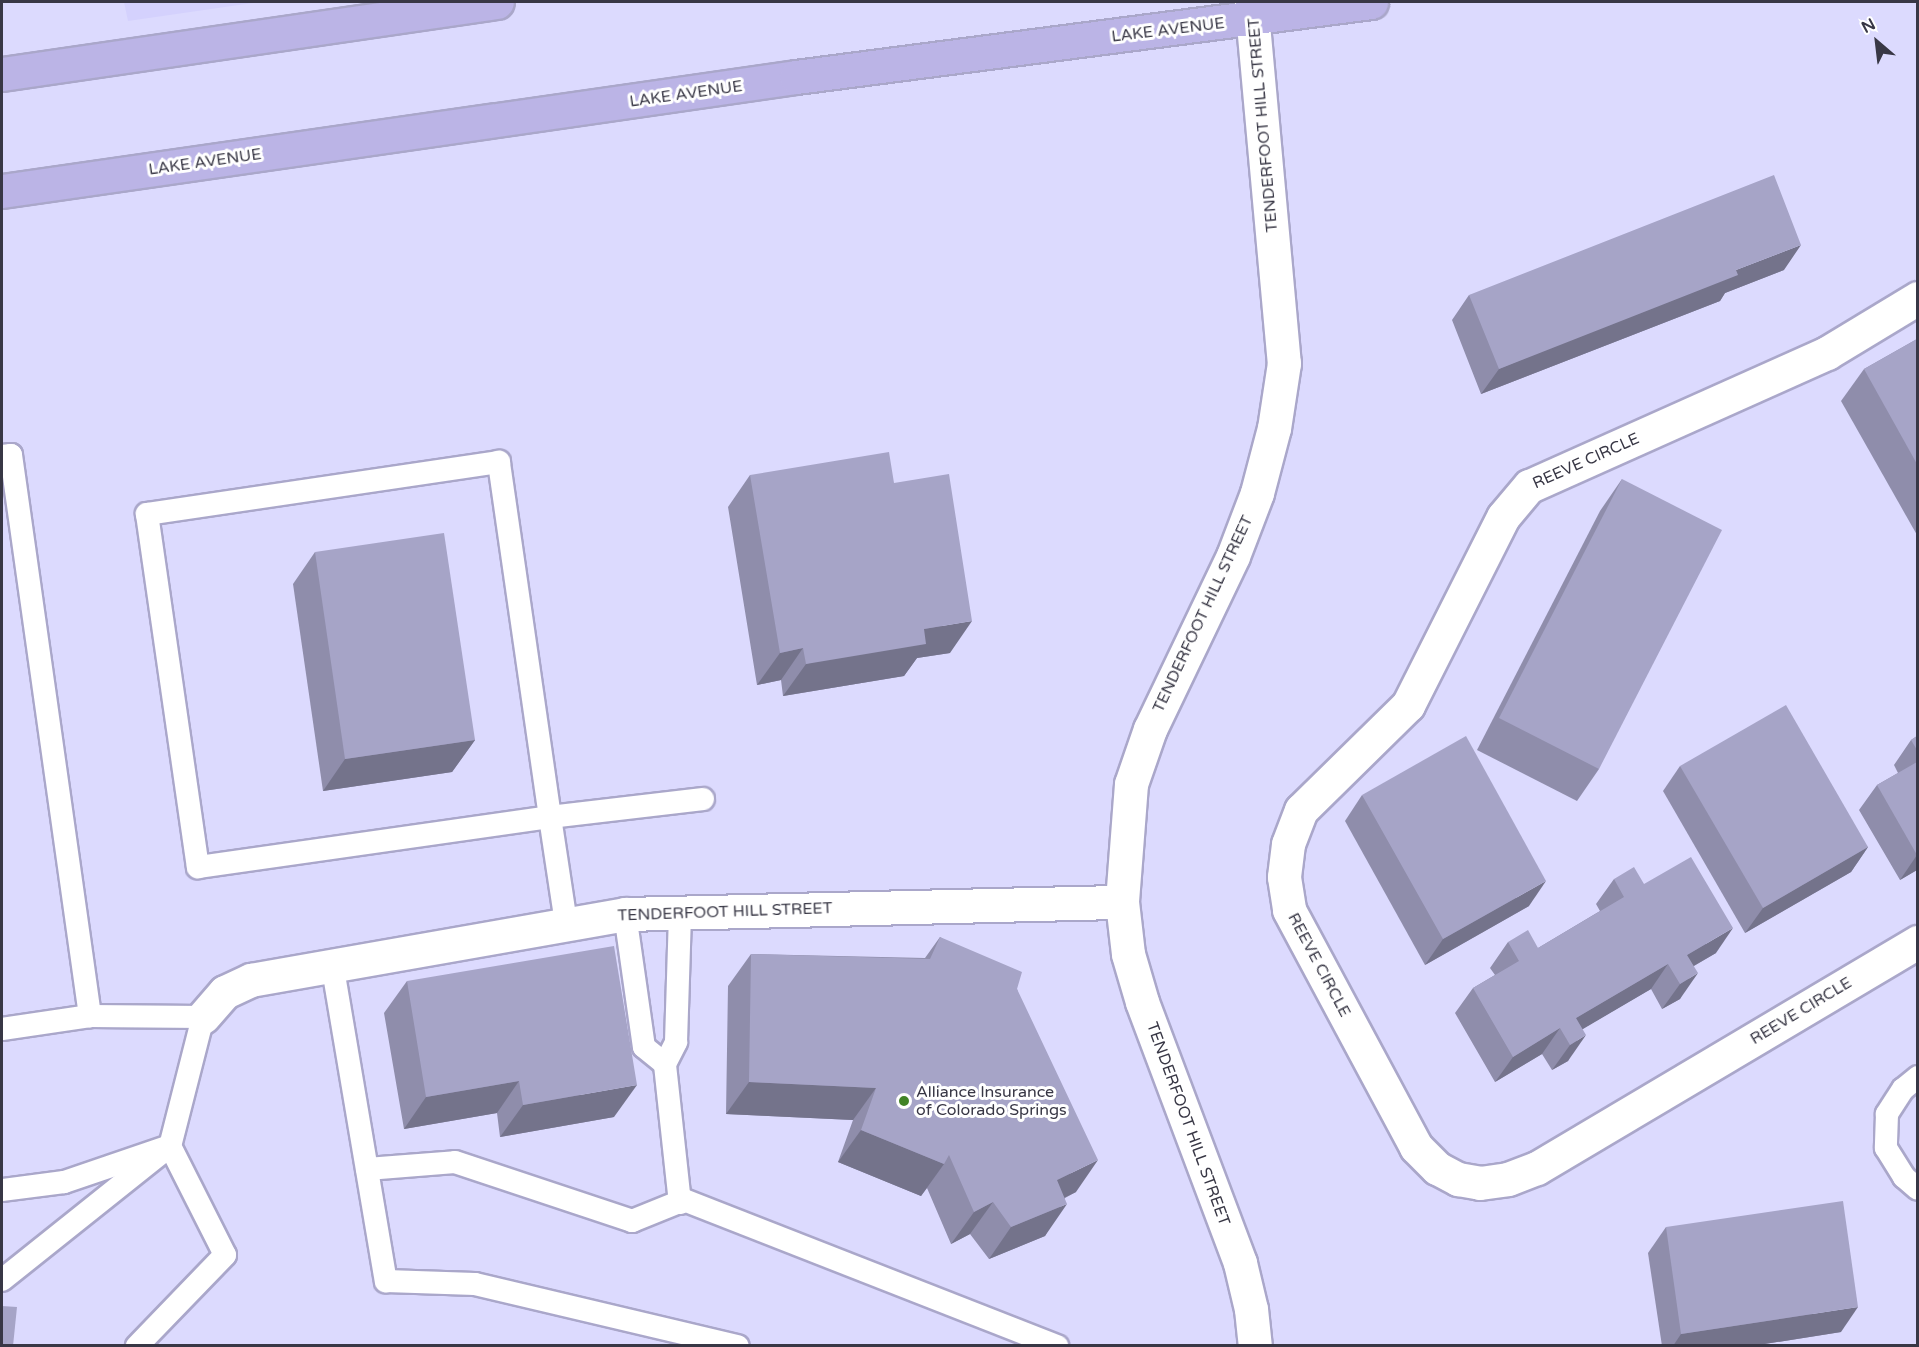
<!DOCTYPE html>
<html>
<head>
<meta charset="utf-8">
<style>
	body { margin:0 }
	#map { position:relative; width:1919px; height:1347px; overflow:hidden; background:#dcdafe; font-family:"Varela Round",sans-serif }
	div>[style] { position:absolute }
	.built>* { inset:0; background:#d4d1fd }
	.roads { filter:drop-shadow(2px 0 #aaa7ca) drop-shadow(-2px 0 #aaa7ca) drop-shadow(0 2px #aaa7ca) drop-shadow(0 -2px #aaa7ca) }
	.lane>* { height:22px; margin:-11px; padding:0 11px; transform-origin:11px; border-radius:11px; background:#fff }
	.street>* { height:33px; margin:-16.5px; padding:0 16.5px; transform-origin:16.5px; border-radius:16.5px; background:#fff }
	.primary>* { height:33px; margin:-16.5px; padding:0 16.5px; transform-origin:16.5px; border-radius:16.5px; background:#bbb4e6 }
	.wall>* { inset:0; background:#8f8dab }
	.shaded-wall>* { inset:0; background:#74738b }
	.building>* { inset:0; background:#a6a4c7 }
	.dots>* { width:16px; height:16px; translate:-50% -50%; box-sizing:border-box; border:3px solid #fff; border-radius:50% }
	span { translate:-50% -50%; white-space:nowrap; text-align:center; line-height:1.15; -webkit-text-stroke:6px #fff; paint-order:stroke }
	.street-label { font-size:16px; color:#383745 }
	.poi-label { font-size:16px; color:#383745 }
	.left { translate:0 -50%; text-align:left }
	.frame { position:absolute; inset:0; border:3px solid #383745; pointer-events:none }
	.north { position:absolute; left:1847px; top:12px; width:60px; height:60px; -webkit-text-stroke:4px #fff; paint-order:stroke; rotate:332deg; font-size:16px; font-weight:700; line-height:24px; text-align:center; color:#383745 }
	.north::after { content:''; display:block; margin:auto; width:21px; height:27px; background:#383745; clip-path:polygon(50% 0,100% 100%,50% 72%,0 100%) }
</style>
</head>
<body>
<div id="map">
	<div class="built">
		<div style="clip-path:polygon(124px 2px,259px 2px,128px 21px)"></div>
	</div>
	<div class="roads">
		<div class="lane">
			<div style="left:2px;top:456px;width:9px;rotate:-6deg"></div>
			<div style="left:11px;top:455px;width:567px;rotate:81.98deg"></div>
			<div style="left:625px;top:914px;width:134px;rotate:81.9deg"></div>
			<div style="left:644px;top:1047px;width:27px;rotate:39deg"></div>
			<div style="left:566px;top:923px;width:107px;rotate:-98.6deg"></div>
			<div style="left:550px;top:817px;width:359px;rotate:-98.2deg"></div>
			<div style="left:499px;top:462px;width:356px;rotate:171.6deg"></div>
			<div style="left:147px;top:514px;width:357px;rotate:81.8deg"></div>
			<div style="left:198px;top:867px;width:356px;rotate:-8.1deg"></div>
			<div style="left:550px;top:817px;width:154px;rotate:-6.7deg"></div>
			<div style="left:332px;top:963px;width:323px;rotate:80.4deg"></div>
			<div style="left:386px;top:1281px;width:89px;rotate:1.9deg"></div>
			<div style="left:475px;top:1284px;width:270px;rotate:13.3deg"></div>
			<div style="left:2px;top:1029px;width:89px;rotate:-8.4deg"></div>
			<div style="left:90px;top:1016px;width:113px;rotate:0.5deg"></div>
			<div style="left:203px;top:1017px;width:133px;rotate:104.3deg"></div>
			<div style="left:170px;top:1146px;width:112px;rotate:161.2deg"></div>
			<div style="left:64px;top:1182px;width:63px;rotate:172.6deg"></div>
			<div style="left:1918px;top:1077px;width:19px;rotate:141deg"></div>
			<div style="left:1903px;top:1089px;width:30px;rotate:123deg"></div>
			<div style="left:1887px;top:1114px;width:34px;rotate:92deg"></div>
			<div style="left:1886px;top:1148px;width:34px;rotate:58deg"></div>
			<div style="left:1904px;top:1177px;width:18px;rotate:41deg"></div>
			<div style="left:367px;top:1169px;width:88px;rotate:-4.5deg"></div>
			<div style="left:455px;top:1162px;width:187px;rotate:18.4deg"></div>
			<div style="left:632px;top:1221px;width:56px;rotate:-22deg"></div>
			<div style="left:684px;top:1200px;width:401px;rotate:21.4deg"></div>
			<div style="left:680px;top:1203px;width:140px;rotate:-96.2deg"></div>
			<div style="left:665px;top:1064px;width:25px;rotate:-63deg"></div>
			<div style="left:676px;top:1042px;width:129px;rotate:-88.2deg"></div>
			<div style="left:2px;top:1280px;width:215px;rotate:-38.6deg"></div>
			<div style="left:170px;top:1146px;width:122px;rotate:63.2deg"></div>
			<div style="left:225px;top:1255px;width:127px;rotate:134deg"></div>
		</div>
		<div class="street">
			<div style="left:1251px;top:2px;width:363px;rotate:84.8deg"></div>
			<div style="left:1284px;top:363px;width:66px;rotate:98.7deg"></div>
			<div style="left:1274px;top:428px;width:67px;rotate:104.7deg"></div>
			<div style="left:1257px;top:493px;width:67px;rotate:110.9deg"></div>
			<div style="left:1233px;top:556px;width:192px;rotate:115.6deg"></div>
			<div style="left:1150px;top:729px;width:58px;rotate:109.1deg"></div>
			<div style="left:1131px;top:784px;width:118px;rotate:94.4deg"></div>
			<div style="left:1122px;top:902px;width:52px;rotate:83.4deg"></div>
			<div style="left:1128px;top:954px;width:50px;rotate:73.7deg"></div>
			<div style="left:1142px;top:1002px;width:279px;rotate:69.4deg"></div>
			<div style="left:1240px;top:1263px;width:47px;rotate:76.6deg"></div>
			<div style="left:1251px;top:1309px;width:37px;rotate:84deg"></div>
			<div style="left:1918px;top:298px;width:106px;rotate:148.9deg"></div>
			<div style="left:1827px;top:353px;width:326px;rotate:155.9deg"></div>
			<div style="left:1529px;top:486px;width:40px;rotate:130deg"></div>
			<div style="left:1503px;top:517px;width:211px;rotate:116.8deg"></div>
			<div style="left:1408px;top:705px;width:150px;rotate:135.5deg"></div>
			<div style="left:1301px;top:810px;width:36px;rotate:111deg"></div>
			<div style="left:1288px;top:844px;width:33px;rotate:97deg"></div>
			<div style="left:1284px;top:877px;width:33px;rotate:81deg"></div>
			<div style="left:1289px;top:910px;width:269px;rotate:61.8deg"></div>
			<div style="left:1416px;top:1147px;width:30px;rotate:45deg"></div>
			<div style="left:1437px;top:1168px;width:24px;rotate:28deg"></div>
			<div style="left:1458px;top:1179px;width:22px;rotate:10deg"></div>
			<div style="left:1480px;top:1183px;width:28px;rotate:-8deg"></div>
			<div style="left:1508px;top:1179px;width:31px;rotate:-21deg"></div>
			<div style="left:1537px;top:1168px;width:443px;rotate:-30.7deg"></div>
			<div style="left:203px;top:1017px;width:33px;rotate:-49deg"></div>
			<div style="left:225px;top:992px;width:29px;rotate:-25deg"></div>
			<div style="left:251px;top:980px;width:380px;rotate:-10deg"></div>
			<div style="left:625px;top:914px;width:497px;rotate:-1.4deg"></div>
		</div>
		<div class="primary">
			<div style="left:2px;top:74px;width:500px;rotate:-8.28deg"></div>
			<div style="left:2px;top:191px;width:802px;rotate:-8.17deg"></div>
			<div style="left:796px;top:77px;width:580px;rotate:-7.43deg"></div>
		</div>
	</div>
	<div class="wall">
		<div style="clip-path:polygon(1784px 270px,1725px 293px,1720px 301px,1481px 394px,1452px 320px,1469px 295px)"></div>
		<div style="clip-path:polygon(1917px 339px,1917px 535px,1841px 401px,1864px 369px)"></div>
		<div style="clip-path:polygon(750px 475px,894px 483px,950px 653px,917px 658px,904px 676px,783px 696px,781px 680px,757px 685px,728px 507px)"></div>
		<div style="clip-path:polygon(1622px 479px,1599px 769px,1577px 801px,1477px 750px,1600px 511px)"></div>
		<div style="clip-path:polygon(315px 552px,475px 740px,452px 772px,323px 791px,293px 584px)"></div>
		<div style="clip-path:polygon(1917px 736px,1917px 870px,1900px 880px,1859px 810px,1877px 785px,1898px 773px,1894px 765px,1911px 740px)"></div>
		<div style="clip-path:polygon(1680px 766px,1868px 847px,1851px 872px,1745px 933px,1663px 791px)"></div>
		<div style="clip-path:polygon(1362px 795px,1529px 906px,1425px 965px,1345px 821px)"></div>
		<div style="clip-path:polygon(1614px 879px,1644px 884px,1716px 953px,1694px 966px,1680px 999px,1662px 1009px,1651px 989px,1582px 1029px,1568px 1061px,1552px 1070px,1542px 1054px,1495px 1082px,1455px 1013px,1473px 988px,1495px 975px,1490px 968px,1508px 942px,1538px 948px,1600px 911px,1596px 904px)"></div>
		<div style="clip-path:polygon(940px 937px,1017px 989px,1076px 1192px,1065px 1198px,1045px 1236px,989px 1259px,970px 1234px,951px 1244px,927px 1188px,921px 1196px,838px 1162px,853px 1120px,726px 1114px,728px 986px,751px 954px,925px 958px)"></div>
		<div style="clip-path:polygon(407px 981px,614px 1117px,500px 1137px,497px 1113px,404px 1129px,384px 1013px)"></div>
		<div style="clip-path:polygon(1666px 1227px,1841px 1332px,1752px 1346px,1662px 1346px,1648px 1253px)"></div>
	</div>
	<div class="shaded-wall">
		<div style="clip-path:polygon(1801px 245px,1784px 270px,1725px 293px,1720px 301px,1481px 394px,1499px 369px,1736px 270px)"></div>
		<div style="clip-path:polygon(972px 621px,950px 653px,917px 658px,904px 676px,783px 696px,806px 664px,924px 629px)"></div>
		<div style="clip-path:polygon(803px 648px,781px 680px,757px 685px,780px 653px)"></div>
		<div style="clip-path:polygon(475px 740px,452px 772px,323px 791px,345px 759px)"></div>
		<div style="clip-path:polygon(1868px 847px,1851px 872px,1745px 933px,1763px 908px)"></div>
		<div style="clip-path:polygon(1917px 855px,1917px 870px,1900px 880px)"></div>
		<div style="clip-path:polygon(1546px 881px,1529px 906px,1425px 965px,1443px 939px)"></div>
		<div style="clip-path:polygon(1733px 928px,1716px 953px,1676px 976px,1687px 955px)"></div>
		<div style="clip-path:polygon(1668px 964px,1651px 989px,1566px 1039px,1576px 1018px)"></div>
		<div style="clip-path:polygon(1698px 973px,1680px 999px,1662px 1009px,1680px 984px)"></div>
		<div style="clip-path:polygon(1560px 1028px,1542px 1054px,1495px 1082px,1513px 1057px)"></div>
		<div style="clip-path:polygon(1586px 1035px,1568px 1061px,1552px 1070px,1570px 1045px)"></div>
		<div style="clip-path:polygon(519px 1081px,497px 1113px,404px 1129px,426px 1097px)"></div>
		<div style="clip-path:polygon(749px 1082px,876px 1088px,853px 1120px,726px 1114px)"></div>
		<div style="clip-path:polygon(637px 1085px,614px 1117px,500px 1137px,523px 1105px)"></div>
		<div style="clip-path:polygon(861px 1130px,944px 1164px,921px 1196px,838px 1162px)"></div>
		<div style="clip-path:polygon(1098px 1160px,1076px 1192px,1035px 1212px,1057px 1180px)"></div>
		<div style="clip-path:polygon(993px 1202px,970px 1234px,951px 1244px,974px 1212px)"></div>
		<div style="clip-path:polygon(1067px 1204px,1045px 1236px,989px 1259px,1011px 1227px)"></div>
		<div style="clip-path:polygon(1858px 1307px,1841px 1332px,1752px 1346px,1673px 1346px,1681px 1334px)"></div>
	</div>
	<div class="building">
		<div style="clip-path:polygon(1774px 175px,1801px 245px,1736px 270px,1738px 275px,1499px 369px,1469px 295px)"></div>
		<div style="clip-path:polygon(1917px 339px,1917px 464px,1864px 369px)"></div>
		<div style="clip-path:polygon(889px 452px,894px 483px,949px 474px,972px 621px,924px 629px,926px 644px,806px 664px,803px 648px,780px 653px,750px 475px)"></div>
		<div style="clip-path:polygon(1622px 479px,1722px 530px,1599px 769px,1499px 718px)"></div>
		<div style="clip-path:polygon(444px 533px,475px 740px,345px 759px,315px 552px)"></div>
		<div style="clip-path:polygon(1786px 705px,1868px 847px,1763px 908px,1680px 766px)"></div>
		<div style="clip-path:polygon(1466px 736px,1546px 881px,1443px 939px,1362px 795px)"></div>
		<div style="clip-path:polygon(1917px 736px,1917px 750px,1911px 740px)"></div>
		<div style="clip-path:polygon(1917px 762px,1917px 855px,1877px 785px)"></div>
		<div style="clip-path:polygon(1691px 857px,1733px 928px,1687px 955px,1698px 973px,1680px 984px,1668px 964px,1576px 1018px,1586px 1035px,1570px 1045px,1560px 1028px,1513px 1057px,1473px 988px,1519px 961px,1508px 942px,1528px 930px,1538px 948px,1624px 897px,1614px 879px,1634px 867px,1644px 884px)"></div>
		<div style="clip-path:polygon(940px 937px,1022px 972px,1017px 989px,1098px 1160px,1057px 1180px,1067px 1204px,1011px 1227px,993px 1202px,974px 1212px,949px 1155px,944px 1164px,861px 1130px,876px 1088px,749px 1082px,751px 954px,930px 959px)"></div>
		<div style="clip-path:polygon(614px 946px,637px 1085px,523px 1105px,519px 1081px,426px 1097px,407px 981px)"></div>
		<div style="clip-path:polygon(1843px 1201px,1858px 1307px,1681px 1334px,1666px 1227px)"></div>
		<div style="clip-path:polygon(2px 1306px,17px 1307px,13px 1346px,2px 1346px)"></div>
	</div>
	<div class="dots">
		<div style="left:904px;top:1101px;background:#418326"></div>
	</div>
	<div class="street-label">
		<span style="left:1168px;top:30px;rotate:-7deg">LAKE AVENUE</span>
		<span style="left:686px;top:94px;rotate:-8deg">LAKE AVENUE</span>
		<span style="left:1263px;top:125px;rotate:-95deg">TENDERFOOT HILL STREET</span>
		<span style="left:205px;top:162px;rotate:-8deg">LAKE AVENUE</span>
		<span style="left:1586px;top:461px;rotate:-24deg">REEVE CIRCLE</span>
		<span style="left:1203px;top:614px;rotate:-65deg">TENDERFOOT HILL STREET</span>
		<span style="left:725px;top:912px;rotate:-2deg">TENDERFOOT HILL STREET</span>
		<span style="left:1319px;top:965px;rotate:62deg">REEVE CIRCLE</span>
		<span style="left:1801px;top:1011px;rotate:-31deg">REEVE CIRCLE</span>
		<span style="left:1188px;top:1124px;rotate:70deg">TENDERFOOT HILL STREET</span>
	</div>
	<div class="poi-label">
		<span class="left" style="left:916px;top:1101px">Alliance Insurance<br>of Colorado Springs</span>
	</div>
	<div class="frame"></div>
	<div class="north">N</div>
</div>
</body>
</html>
